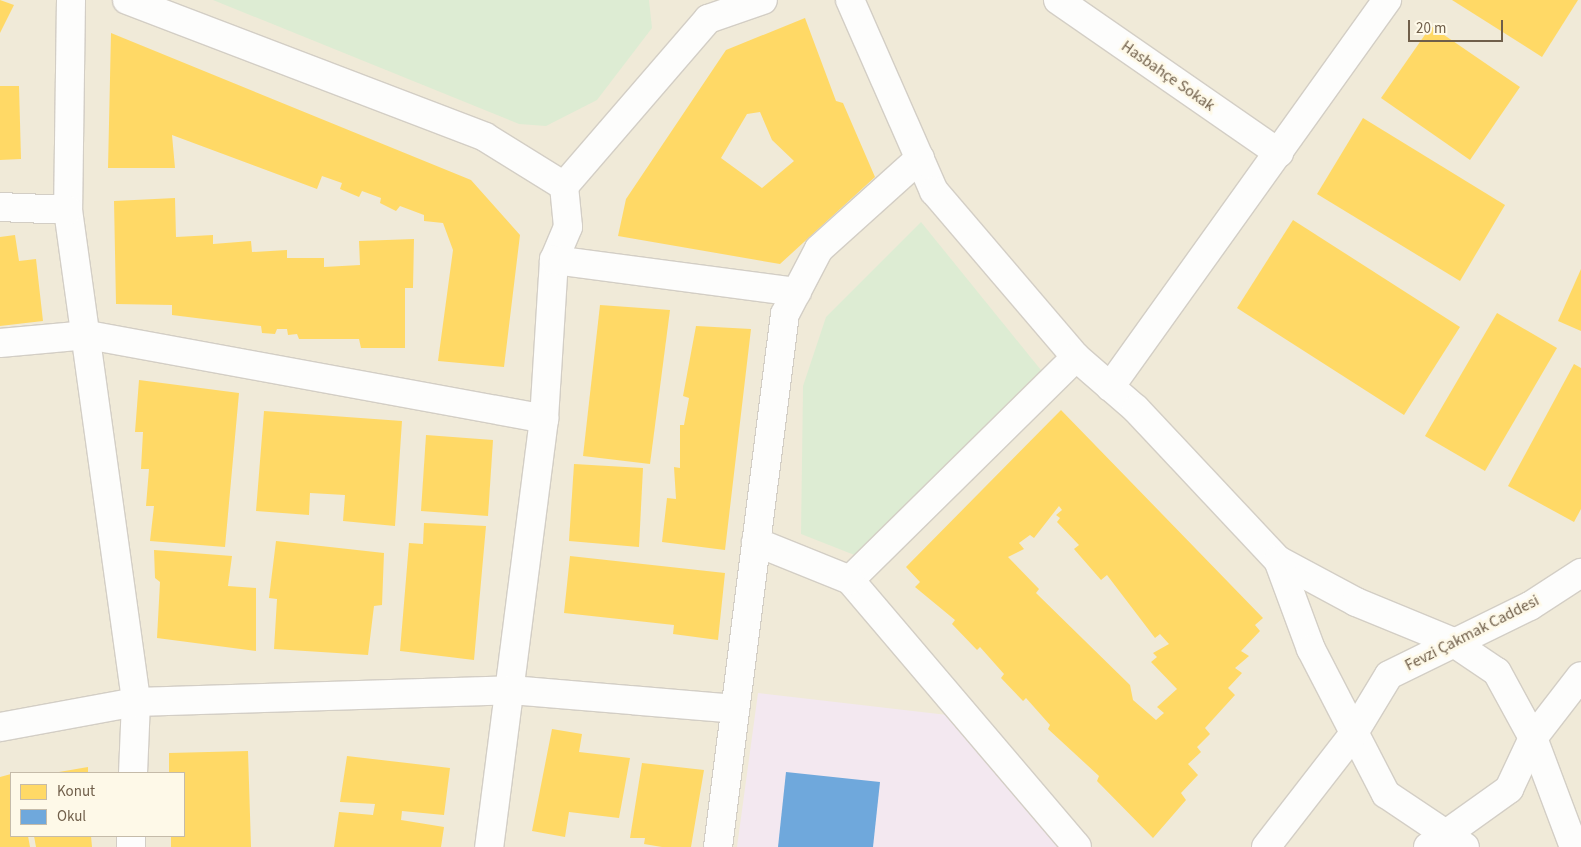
<!DOCTYPE html>
<html>
<head>
<meta charset="utf-8">
<style>
	body { margin:0 }
	#map { position:relative; width:1581px; height:847px; overflow:hidden; background:#f4f2e8; font-family:"Source Sans 3",sans-serif }
	div>[style] { position:absolute }
	.residential>* { inset:0; background:#f0ead8 }
	.education>* { inset:0; background:#f3e8f0 }
	.green>* { inset:0; background:#ddecd3 }
	.homes>* { inset:0; background:#ffd966 }
	.schools>* { inset:0; background:#6fa8dc }
	.roads { filter:drop-shadow(1px 0 #d3cec5) drop-shadow(-1px 0 #d3cec5) drop-shadow(0 1px #d3cec5) drop-shadow(0 -1px #d3cec5) }
	.minor>* { height:28px; margin:-14px; padding:0 14px; transform-origin:14px; border-radius:14px; background:#fdfdfc }
	span { translate:-50% -50%; white-space:nowrap; text-align:center; line-height:1.15; -webkit-text-stroke:5px #fef9e8; paint-order:stroke }
	.street-label { font-size:16px; color:#705f4a }
	.legend { position:absolute; left:10px; top:772px; width:175px; height:65px; box-sizing:border-box; background:#fef9e8; border:1px solid #c5bba9; margin:0; padding:6px 9px; list-style:none; font-size:15px; color:#705f4a }
	.legend li { display:flex; align-items:center; gap:10px; height:25px }
	.legend b { width:25px; border:1px solid #c5bba9 }
	.scale { position:absolute; left:1408px; top:20px; width:95px; height:22px; box-sizing:border-box; border:2px solid #705f4a; border-top:0; padding-left:6px; font-size:15px; line-height:18px; white-space:nowrap; color:#705f4a; -webkit-text-stroke:4px #fef9e8; paint-order:stroke }
</style>
</head>
<body>
<div id="map">
	<div class="residential">
		<div style="clip-path:polygon(evenodd,0 0,1581px 0,1581px 847px,0 847px,0 0,11px 773px,184px 773px,184px 836px,11px 836px,11px 773px)"></div>
	</div>
	<div class="education">
		<div style="clip-path:polygon(758px 693px,956px 716px,1078px 847px,737px 847px)"></div>
	</div>
	<div class="green">
		<div style="clip-path:polygon(213px 0,649px 0,652px 28px,597px 100px,546px 126px,519px 124px)"></div>
		<div style="clip-path:polygon(921px 222px,1045px 375px,857px 556px,801px 534px,803px 386px,826px 317px)"></div>
	</div>
	<div class="homes">
		<div style="clip-path:polygon(0 0,14px 5px,0 33px)"></div>
		<div style="clip-path:polygon(1452px 0,1578px 0,1542px 57px)"></div>
		<div style="clip-path:polygon(evenodd,805px 18px,836px 101px,843px 103px,875px 177px,780px 264px,618px 236px,626px 199px,726px 50px,805px 18px,760px 112px,772px 140px,794px 161px,762px 188px,721px 158px,747px 114px,760px 112px)"></div>
		<div style="clip-path:polygon(1431px 26px,1520px 87px,1470px 160px,1381px 98px)"></div>
		<div style="clip-path:polygon(111px 33px,471px 180px,520px 235px,504px 367px,438px 361px,453px 250px,443px 223px,424px 221px,424px 215px,400px 206px,396px 211px,380px 203px,381px 198px,362px 191px,359px 197px,340px 189px,342px 183px,322px 176px,317px 189px,172px 135px,175px 168px,108px 168px)"></div>
		<div style="clip-path:polygon(0 86px,19px 86px,21px 159px,0 160px)"></div>
		<div style="clip-path:polygon(1363px 118px,1505px 205px,1460px 281px,1317px 194px)"></div>
		<div style="clip-path:polygon(175px 198px,176px 237px,213px 235px,213px 244px,251px 241px,252px 252px,287px 250px,287px 258px,324px 258px,324px 267px,360px 265px,359px 241px,414px 239px,413px 288px,405px 288px,405px 348px,361px 348px,359px 339px,299px 339px,297px 334px,288px 335px,287px 329px,277px 329px,275px 334px,262px 333px,261px 326px,172px 315px,172px 305px,116px 304px,114px 201px)"></div>
		<div style="clip-path:polygon(1293px 220px,1460px 327px,1404px 415px,1237px 308px)"></div>
		<div style="clip-path:polygon(15px 235px,19px 261px,36px 259px,43px 321px,0 326px,0 237px)"></div>
		<div style="clip-path:polygon(1581px 269px,1581px 331px,1558px 321px)"></div>
		<div style="clip-path:polygon(600px 305px,670px 310px,650px 464px,583px 456px)"></div>
		<div style="clip-path:polygon(1497px 313px,1557px 348px,1485px 471px,1425px 436px)"></div>
		<div style="clip-path:polygon(696px 326px,751px 329px,725px 550px,662px 542px,667px 498px,676px 499px,674px 467px,680px 468px,680px 425px,684px 425px,689px 398px,683px 396px)"></div>
		<div style="clip-path:polygon(1574px 364px,1581px 368px,1581px 509px,1574px 522px,1508px 486px)"></div>
		<div style="clip-path:polygon(139px 380px,239px 393px,225px 547px,150px 541px,154px 506px,146px 506px,149px 469px,141px 469px,143px 432px,135px 432px)"></div>
		<div style="clip-path:polygon(evenodd,1061px 410px,1263px 618px,1255px 625px,1260px 631px,1241px 651px,1249px 656px,1235px 668px,1242px 673px,1228px 688px,1235px 695px,1205px 728px,1210px 734px,1197px 747px,1201px 752px,1188px 764px,1198px 775px,1181px 793px,1186px 800px,1153px 838px,1097px 781px,1099px 776px,1048px 729px,1050px 725px,1026px 698px,1023px 701px,1001px 678px,1004px 674px,980px 647px,977px 650px,952px 624px,955px 620px,915px 587px,920px 582px,906px 567px,1061px 410px,1059px 506px,1062px 510px,1056px 515px,1060px 518px,1057px 522px,1079px 545px,1074px 549px,1101px 580px,1107px 575px,1155px 638px,1160px 634px,1169px 644px,1153px 653px,1157px 657px,1151px 662px,1177px 689px,1157px 707px,1164px 713px,1156px 720px,1133px 700px,1130px 685px,1036px 593px,1039px 589px,1008px 557px,1024px 549px,1019px 543px,1030px 535px,1034px 538px,1059px 506px)"></div>
		<div style="clip-path:polygon(264px 411px,402px 421px,395px 526px,343px 521px,345px 495px,310px 493px,309px 515px,256px 511px)"></div>
		<div style="clip-path:polygon(426px 435px,493px 440px,488px 516px,421px 511px)"></div>
		<div style="clip-path:polygon(574px 464px,643px 468px,639px 547px,569px 541px)"></div>
		<div style="clip-path:polygon(424px 523px,486px 526px,474px 660px,400px 651px,409px 543px,423px 544px)"></div>
		<div style="clip-path:polygon(276px 541px,384px 553px,382px 605px,374px 606px,368px 655px,274px 649px,277px 599px,269px 598px)"></div>
		<div style="clip-path:polygon(154px 550px,232px 556px,228px 586px,256px 588px,256px 651px,157px 638px,160px 582px,155px 578px)"></div>
		<div style="clip-path:polygon(570px 556px,725px 573px,718px 640px,673px 634px,674px 625px,564px 613px)"></div>
		<div style="clip-path:polygon(552px 729px,582px 734px,579px 752px,630px 758px,619px 818px,569px 812px,565px 837px,532px 831px)"></div>
		<div style="clip-path:polygon(248px 751px,251px 847px,171px 847px,171px 836px,184px 836px,184px 773px,169px 773px,169px 753px)"></div>
		<div style="clip-path:polygon(347px 756px,450px 768px,444px 815px,402px 811px,401px 820px,444px 827px,441px 847px,334px 847px,339px 812px,373px 815px,375px 804px,340px 802px)"></div>
		<div style="clip-path:polygon(642px 763px,704px 770px,691px 847px,662px 847px,644px 844px,645px 838px,630px 838px)"></div>
		<div style="clip-path:polygon(88px 767px,88px 773px,59px 773px,59px 772px)"></div>
		<div style="clip-path:polygon(11px 774px,11px 836px,28px 836px,30px 847px,0 847px,0 777px)"></div>
		<div style="clip-path:polygon(34px 836px,91px 836px,92px 847px,36px 847px)"></div>
	</div>
	<div class="schools">
		<div style="clip-path:polygon(786px 772px,880px 782px,873px 847px,778px 847px)"></div>
	</div>
	<div class="roads">
		<div class="minor">
			<div style="left:71px;top:0;width:210px;rotate:90.8deg"></div>
			<div style="left:68px;top:210px;width:497px;rotate:82.1deg"></div>
			<div style="left:136px;top:702px;width:71px;rotate:92.4deg"></div>
			<div style="left:127px;top:0;width:383px;rotate:20.9deg"></div>
			<div style="left:485px;top:137px;width:93px;rotate:31.8deg"></div>
			<div style="left:564px;top:186px;width:41px;rotate:84.4deg"></div>
			<div style="left:568px;top:227px;width:36px;rotate:113deg"></div>
			<div style="left:554px;top:260px;width:159px;rotate:93.6deg"></div>
			<div style="left:544px;top:419px;width:432px;rotate:97.3deg"></div>
			<div style="left:850px;top:0;width:209px;rotate:66.3deg"></div>
			<div style="left:934px;top:191px;width:218px;rotate:49.5deg"></div>
			<div style="left:1076px;top:357px;width:79px;rotate:40.9deg"></div>
			<div style="left:1136px;top:409px;width:207px;rotate:46.8deg"></div>
			<div style="left:1278px;top:560px;width:89px;rotate:28.3deg"></div>
			<div style="left:1356px;top:602px;width:103px;rotate:22.3deg"></div>
			<div style="left:1451px;top:641px;width:55px;rotate:34deg"></div>
			<div style="left:1497px;top:672px;width:75px;rotate:61.4deg"></div>
			<div style="left:1533px;top:738px;width:116px;rotate:69.4deg"></div>
			<div style="left:1058px;top:0;width:269px;rotate:34.7deg"></div>
			<div style="left:564px;top:186px;width:221px;rotate:-49.2deg"></div>
			<div style="left:708px;top:19px;width:58px;rotate:-19.1deg"></div>
			<div style="left:0;top:207px;width:68px;rotate:2.5deg"></div>
			<div style="left:554px;top:260px;width:245px;rotate:7.5deg"></div>
			<div style="left:0;top:343px;width:88px;rotate:-5.2deg"></div>
			<div style="left:88px;top:335px;width:464px;rotate:10.4deg"></div>
			<div style="left:1076px;top:357px;width:317px;rotate:135.4deg"></div>
			<div style="left:850px;top:580px;width:350px;rotate:49.6deg"></div>
			<div style="left:1110px;top:387px;width:476px;rotate:-54.4deg"></div>
			<div style="left:756px;top:542px;width:101px;rotate:22deg"></div>
			<div style="left:1278px;top:560px;width:95px;rotate:69.7deg"></div>
			<div style="left:1311px;top:649px;width:163px;rotate:62.7deg"></div>
			<div style="left:1386px;top:794px;width:95px;rotate:33.9deg"></div>
			<div style="left:0;top:727px;width:138px;rotate:-10.4deg"></div>
			<div style="left:136px;top:702px;width:375px;rotate:-1.8deg"></div>
			<div style="left:511px;top:690px;width:225px;rotate:4.8deg"></div>
			<div style="left:131px;top:847px;width:11px;rotate:-90deg"></div>
			<div style="left:718px;top:847px;width:537px;rotate:-82.84deg"></div>
			<div style="left:785px;top:314px;width:73px;rotate:-62.4deg"></div>
			<div style="left:819px;top:249px;width:136px;rotate:-42deg"></div>
			<div style="left:1266px;top:847px;width:140px;rotate:-52.2deg"></div>
			<div style="left:1352px;top:736px;width:71px;rotate:-58.8deg"></div>
			<div style="left:1389px;top:675px;width:157px;rotate:-26.1deg"></div>
			<div style="left:1530px;top:606px;width:61px;rotate:-32.9deg"></div>
			<div style="left:1428px;top:847px;width:100px;rotate:-35.6deg"></div>
			<div style="left:1509px;top:789px;width:56px;rotate:-64.8deg"></div>
			<div style="left:1533px;top:738px;width:78px;rotate:-52.3deg"></div>
		</div>
	</div>
	<div class="street-label">
		<span style="left:1168px;top:76px;rotate:35deg">Hasbahçe Sokak</span>
		<span style="left:1472px;top:633px;rotate:-27deg">Fevzi Çakmak Caddesi</span>
	</div>
	<ul class="legend">
	<li><b style="height:14px;background:#ffd966"></b>Konut</li>
	<li><b style="height:14px;background:#6fa8dc"></b>Okul</li>
	</ul>
	<div class="scale">20 m</div>
</div>
</body>
</html>
